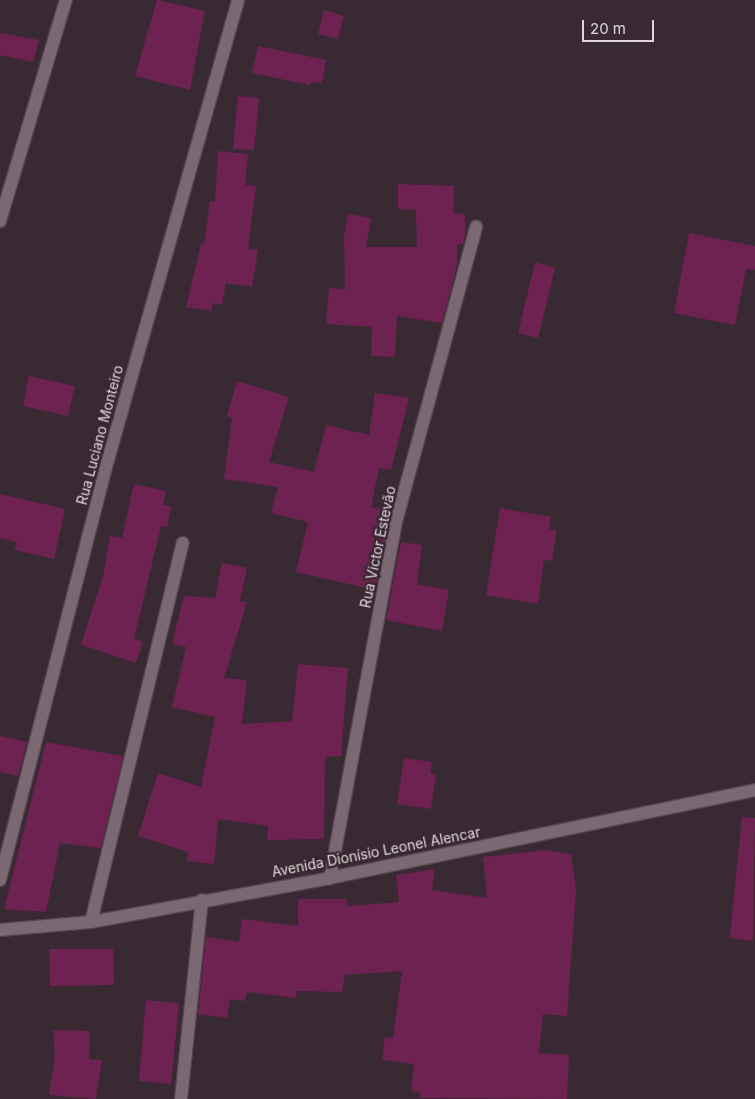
<!DOCTYPE html>
<html>
<head>
<meta charset="utf-8">
<style>
	body { margin:0 }
	#map { position:relative; width:755px; height:1099px; overflow:hidden; background:#392932; font-family:Inter,sans-serif }
	div>[style] { position:absolute }
	.building>* { inset:0; background:#6e2252 }
	.roads { filter:drop-shadow(1px 0 #52454c) drop-shadow(-1px 0 #52454c) drop-shadow(0 1px #52454c) drop-shadow(0 -1px #52454c) }
	.minor>* { height:12px; margin:-6px; padding:0 6px; transform-origin:6px; border-radius:6px; background:#7b6872 }
	.tertiary>* { height:12px; margin:-6px; padding:0 6px; transform-origin:6px; border-radius:6px; background:#7b6872 }
	span { translate:-50% -50%; white-space:nowrap; text-align:center; line-height:1.15; -webkit-text-stroke:5px #392932; paint-order:stroke }
	.street-label { font-size:14px; color:#e1d6db }
	.scale { position:absolute; left:582px; top:20px; width:72px; height:22px; box-sizing:border-box; border:2px solid #e1d6db; border-top:0; padding-left:6px; font-size:15px; line-height:18px; white-space:nowrap; color:#e1d6db; -webkit-text-stroke:4px #392932; paint-order:stroke }
</style>
</head>
<body>
<div id="map">
	<div class="building">
		<div style="clip-path:polygon(157px 0,205px 11px,190px 90px,135px 76px)"></div>
		<div style="clip-path:polygon(324px 10px,344px 16px,338px 39px,318px 34px)"></div>
		<div style="clip-path:polygon(0 33px,39px 40px,33px 62px,0 55px)"></div>
		<div style="clip-path:polygon(258px 46px,326px 60px,322px 83px,311px 82px,310px 85px,252px 73px)"></div>
		<div style="clip-path:polygon(238px 96px,259px 98px,254px 150px,233px 149px)"></div>
		<div style="clip-path:polygon(218px 151px,248px 154px,245px 185px,256px 186px,248px 249px,258px 250px,252px 287px,226px 283px,222px 305px,213px 303px,211px 311px,186px 307px,201px 244px,204px 245px,210px 201px,215px 202px)"></div>
		<div style="clip-path:polygon(398px 184px,454px 186px,453px 213px,465px 214px,465px 236px,463px 244px,457px 244px,457px 265px,442px 323px,397px 316px,395px 357px,371px 356px,372px 327px,326px 324px,329px 288px,345px 289px,344px 237px,348px 214px,371px 218px,366px 247px,417px 247px,416px 210px,398px 209px)"></div>
		<div style="clip-path:polygon(689px 233px,755px 246px,755px 270px,746px 269px,735px 325px,674px 313px)"></div>
		<div style="clip-path:polygon(535px 262px,555px 268px,538px 338px,518px 333px)"></div>
		<div style="clip-path:polygon(29px 376px,75px 386px,68px 416px,23px 406px)"></div>
		<div style="clip-path:polygon(237px 381px,289px 397px,269px 462px,314px 472px,326px 425px,369px 435px,375px 393px,409px 398px,391px 470px,379px 468px,371px 507px,391px 511px,375px 590px,296px 572px,308px 522px,271px 513px,278px 487px,224px 479px,232px 418px,227px 416px)"></div>
		<div style="clip-path:polygon(134px 484px,166px 491px,163px 505px,171px 506px,167px 527px,161px 526px,134px 639px,143px 642px,136px 663px,81px 645px,103px 576px,110px 536px,122px 538px)"></div>
		<div style="clip-path:polygon(0 494px,65px 509px,54px 559px,14px 550px,17px 542px,0 538px)"></div>
		<div style="clip-path:polygon(500px 508px,551px 517px,549px 529px,557px 530px,552px 561px,544px 560px,538px 604px,486px 595px)"></div>
		<div style="clip-path:polygon(401px 542px,422px 545px,417px 584px,449px 590px,442px 631px,386px 620px)"></div>
		<div style="clip-path:polygon(222px 563px,247px 568px,240px 601px,247px 602px,224px 678px,247px 680px,242px 724px,292px 721px,298px 664px,348px 668px,341px 756px,325px 757px,324px 839px,267px 840px,268px 826px,218px 819px,214px 864px,187px 861px,188px 852px,138px 836px,158px 773px,201px 787px,215px 717px,172px 707px,186px 647px,172px 644px,184px 596px,215px 598px)"></div>
		<div style="clip-path:polygon(0 736px,27px 742px,18px 776px,0 772px)"></div>
		<div style="clip-path:polygon(46px 742px,123px 756px,101px 848px,60px 843px,46px 912px,4px 909px)"></div>
		<div style="clip-path:polygon(404px 758px,432px 762px,430px 773px,436px 774px,431px 809px,397px 804px)"></div>
		<div style="clip-path:polygon(742px 817px,755px 818px,753px 941px,730px 938px)"></div>
		<div style="clip-path:polygon(546px 850px,571px 854px,576px 890px,567px 1016px,543px 1014px,539px 1053px,569px 1055px,567px 1099px,419px 1098px,420px 1092px,411px 1091px,414px 1064px,382px 1060px,385px 1037px,393px 1038px,402px 971px,345px 975px,342px 992px,297px 991px,296px 998px,247px 992px,245px 1001px,230px 999px,227px 1018px,198px 1014px,206px 937px,239px 942px,242px 919px,298px 926px,298px 899px,347px 899px,347px 906px,399px 902px,396px 875px,435px 869px,432px 890px,487px 898px,483px 857px)"></div>
		<div style="clip-path:polygon(49px 949px,113px 949px,114px 985px,50px 986px)"></div>
		<div style="clip-path:polygon(146px 1000px,179px 1003px,171px 1084px,139px 1081px)"></div>
		<div style="clip-path:polygon(53px 1030px,90px 1031px,89px 1059px,102px 1060px,96px 1099px,49px 1095px,55px 1056px)"></div>
	</div>
	<div class="roads">
		<div class="minor">
			<div style="left:0;top:221px;width:231px;rotate:-73.4deg"></div>
			<div style="left:330px;top:878px;width:362px;rotate:-79.5deg"></div>
			<div style="left:396px;top:522px;width:306px;rotate:-74.8deg"></div>
			<div style="left:0;top:880px;width:426px;rotate:-75.6deg"></div>
			<div style="left:106px;top:467px;width:485px;rotate:-74.2deg"></div>
			<div style="left:91px;top:922px;width:390px;rotate:-76.4deg"></div>
			<div style="left:181px;top:1099px;width:200px;rotate:-84deg"></div>
		</div>
		<div class="tertiary">
			<div style="left:0;top:930px;width:91px;rotate:-5deg"></div>
			<div style="left:91px;top:922px;width:243px;rotate:-10.4deg"></div>
			<div style="left:330px;top:878px;width:434px;rotate:-11.7deg"></div>
		</div>
	</div>
	<div class="street-label">
		<span style="left:100px;top:435px;rotate:-75deg">Rua Luciano Monteiro</span>
		<span style="left:378px;top:547px;rotate:-78deg">Rua Victor Estevão</span>
		<span style="left:376px;top:852px;rotate:-11deg">Avenida Dionísio Leonel Alencar</span>
	</div>
	<div class="scale">20 m</div>
</div>
</body>
</html>
